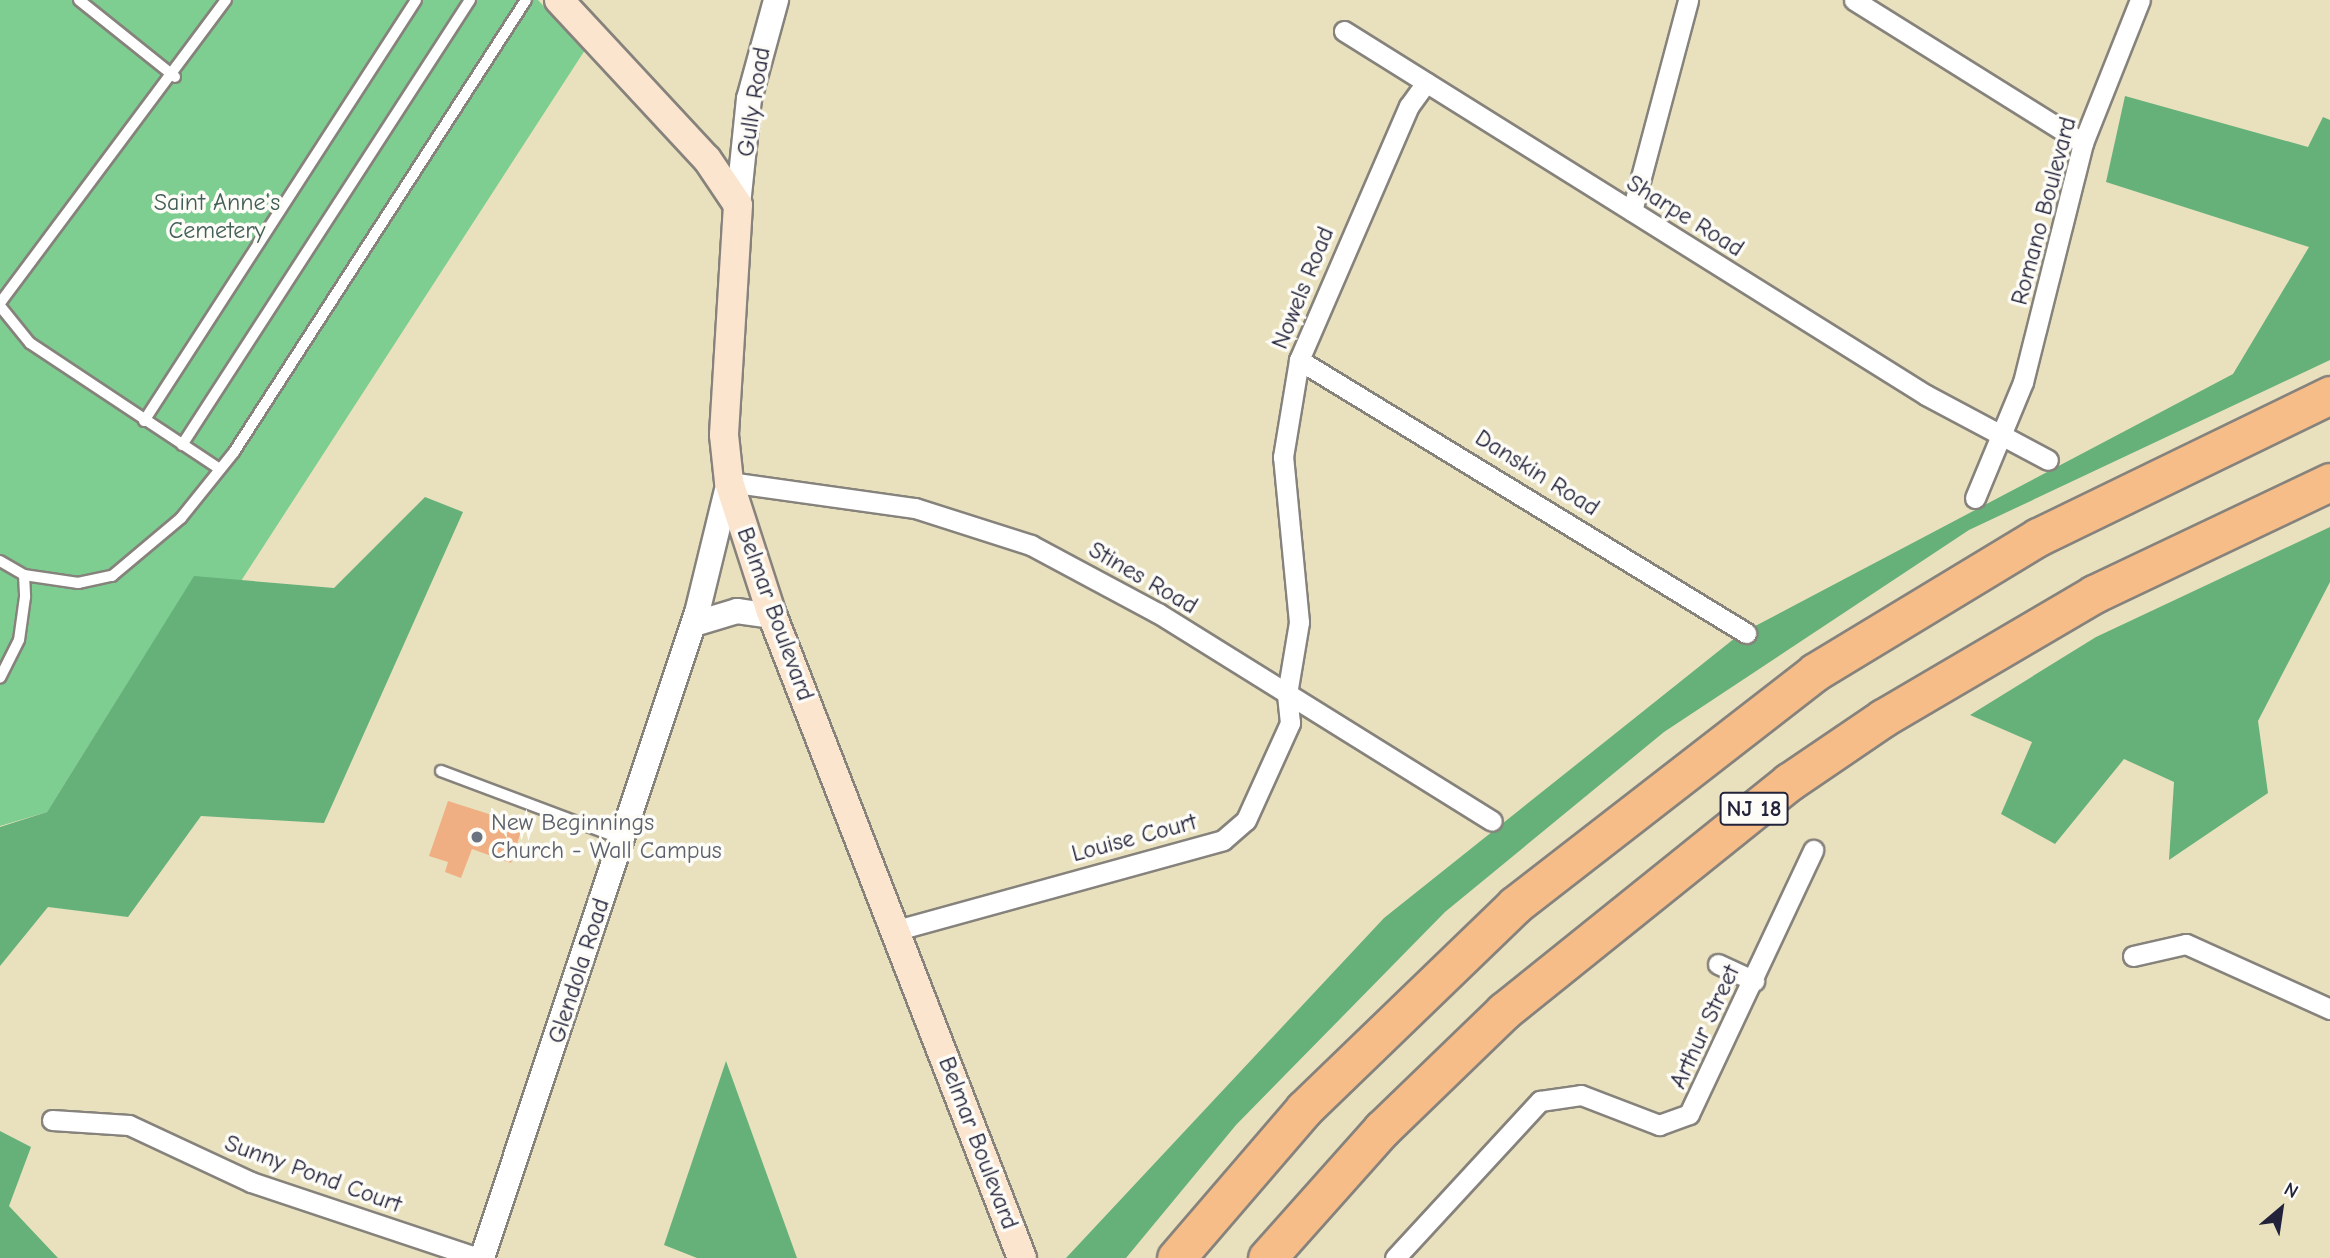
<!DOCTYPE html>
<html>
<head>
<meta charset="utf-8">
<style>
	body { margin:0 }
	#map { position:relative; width:2330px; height:1258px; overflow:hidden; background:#e9e1be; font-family:"Comic Neue",sans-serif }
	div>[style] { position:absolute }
	.green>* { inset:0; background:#7dce90 }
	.forest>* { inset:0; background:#66b17a }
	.building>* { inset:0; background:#f0af83 }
	.roads { filter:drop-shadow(2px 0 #86827c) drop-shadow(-2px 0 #86827c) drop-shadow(0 2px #86827c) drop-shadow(0 -2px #86827c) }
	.service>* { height:10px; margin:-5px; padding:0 5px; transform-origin:5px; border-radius:5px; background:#fff }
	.minor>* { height:19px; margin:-9.5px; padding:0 9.5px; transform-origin:9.5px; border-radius:9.5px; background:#fff }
	.tertiary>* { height:24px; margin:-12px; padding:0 12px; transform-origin:12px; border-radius:12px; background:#fff }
	.secondary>* { height:28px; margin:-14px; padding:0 14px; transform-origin:14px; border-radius:14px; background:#fce5cf }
	.motorway>* { height:37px; margin:-18.5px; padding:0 18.5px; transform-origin:18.5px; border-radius:18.5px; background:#f7bd88 }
	.dots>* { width:19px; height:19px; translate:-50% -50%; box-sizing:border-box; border:4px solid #fdfcf7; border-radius:50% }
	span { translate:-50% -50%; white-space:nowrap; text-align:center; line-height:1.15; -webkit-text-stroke:7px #fdfcf7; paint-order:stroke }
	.shield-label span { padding:2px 5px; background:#fdfcf7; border:2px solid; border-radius:5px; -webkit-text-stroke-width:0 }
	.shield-label { font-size:23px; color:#22223b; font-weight:700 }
	.street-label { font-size:24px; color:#22223b }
	.park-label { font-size:24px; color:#425e59 }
	.worship-label { font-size:24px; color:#5b616d }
	.left { translate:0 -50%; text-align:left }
	.north { position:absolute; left:2246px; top:1174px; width:70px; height:70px; -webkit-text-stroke:5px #fdfcf7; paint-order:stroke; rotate:29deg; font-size:19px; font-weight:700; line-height:28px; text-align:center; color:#22223b }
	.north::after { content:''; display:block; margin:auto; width:24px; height:32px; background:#22223b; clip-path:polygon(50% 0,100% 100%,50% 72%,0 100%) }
</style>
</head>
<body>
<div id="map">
	<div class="green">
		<div style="clip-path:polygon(0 0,538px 0,585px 50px,241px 581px,194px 577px,47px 812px,0 826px)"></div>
	</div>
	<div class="forest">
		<div style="clip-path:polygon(2125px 96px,2308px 147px,2323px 117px,2330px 120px,2330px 360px,1969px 530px,1664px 732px,1445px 912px,1236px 1125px,1126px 1258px,1066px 1258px,1384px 918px,1740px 634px,2233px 374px,2309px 247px,2106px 182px)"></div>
		<div style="clip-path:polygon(425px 497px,463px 512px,324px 823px,201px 816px,128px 917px,48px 907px,0 966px,0 827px,47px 812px,194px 576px,334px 588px)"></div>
		<div style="clip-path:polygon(2330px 527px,2330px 582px,2258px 721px,2268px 793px,2169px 860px,2174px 782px,2124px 759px,2055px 844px,2001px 814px,2032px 742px,1970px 715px,2096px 637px)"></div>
		<div style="clip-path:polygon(726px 1061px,797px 1258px,697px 1258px,664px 1245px)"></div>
		<div style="clip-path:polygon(0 1131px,31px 1147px,9px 1206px,58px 1258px,0 1258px)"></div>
	</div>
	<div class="building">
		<div style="clip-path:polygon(448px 801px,523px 825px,511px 863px,472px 849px,461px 878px,445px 872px,448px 862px,429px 856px)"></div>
	</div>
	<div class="roads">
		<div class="service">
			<div style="left:79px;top:0;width:123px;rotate:38.7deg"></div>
			<div style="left:0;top:303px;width:378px;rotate:-53.3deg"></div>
			<div style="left:0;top:306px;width:48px;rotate:51deg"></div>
			<div style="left:30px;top:343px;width:228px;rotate:33.6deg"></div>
			<div style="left:144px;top:421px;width:501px;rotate:-57.13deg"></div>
			<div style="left:182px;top:445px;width:530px;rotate:-57.09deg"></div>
			<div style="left:0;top:561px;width:28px;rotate:30deg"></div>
			<div style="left:24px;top:575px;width:22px;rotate:87deg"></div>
			<div style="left:25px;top:597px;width:43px;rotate:97.9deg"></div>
			<div style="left:19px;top:640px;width:42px;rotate:116.6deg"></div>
			<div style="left:24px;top:575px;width:55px;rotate:8.4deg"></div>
			<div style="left:78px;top:583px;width:35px;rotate:-12deg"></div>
			<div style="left:112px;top:576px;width:90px;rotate:-40deg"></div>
			<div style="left:181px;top:518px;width:85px;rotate:-51.2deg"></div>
			<div style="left:234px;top:452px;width:538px;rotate:-57.14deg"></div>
			<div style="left:441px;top:771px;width:193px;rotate:20.6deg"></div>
		</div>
		<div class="minor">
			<div style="left:1854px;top:0;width:270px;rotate:32deg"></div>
			<div style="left:1344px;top:31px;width:686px;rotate:32.02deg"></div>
			<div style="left:1926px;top:395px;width:138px;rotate:28deg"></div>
			<div style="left:1632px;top:211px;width:218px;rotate:-75.1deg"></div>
			<div style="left:1299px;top:360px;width:524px;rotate:31.41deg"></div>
			<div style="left:729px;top:482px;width:188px;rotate:8deg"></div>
			<div style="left:915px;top:508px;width:122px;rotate:17.7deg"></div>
			<div style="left:1031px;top:545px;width:144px;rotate:28.2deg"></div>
			<div style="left:1158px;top:613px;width:393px;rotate:31.9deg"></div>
			<div style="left:1975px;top:498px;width:126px;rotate:-67.5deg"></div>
			<div style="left:2023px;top:382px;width:246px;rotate:-75.9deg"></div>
			<div style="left:2083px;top:143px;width:154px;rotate:-68.3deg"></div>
			<div style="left:897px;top:930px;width:338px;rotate:-15.4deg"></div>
			<div style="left:1223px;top:840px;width:30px;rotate:-41deg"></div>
			<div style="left:1246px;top:820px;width:107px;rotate:-65.6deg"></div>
			<div style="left:1290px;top:723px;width:29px;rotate:-96deg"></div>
			<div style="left:1287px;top:694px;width:73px;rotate:-80.5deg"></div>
			<div style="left:1299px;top:622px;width:166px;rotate:-95.5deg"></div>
			<div style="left:1283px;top:457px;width:98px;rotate:-80.6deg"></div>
			<div style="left:1299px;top:360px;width:277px;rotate:-66.6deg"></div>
			<div style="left:1409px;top:106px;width:29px;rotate:-54deg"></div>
			<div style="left:2133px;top:956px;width:54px;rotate:-12.8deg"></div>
			<div style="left:2186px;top:944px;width:158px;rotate:24.3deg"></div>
			<div style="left:1718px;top:964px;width:40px;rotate:25deg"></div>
			<div style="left:52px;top:1120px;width:77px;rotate:3.7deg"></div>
			<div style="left:129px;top:1125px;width:135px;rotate:25deg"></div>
			<div style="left:251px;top:1182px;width:239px;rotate:18.5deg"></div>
			<div style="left:1395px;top:1258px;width:214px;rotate:-47.3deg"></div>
			<div style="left:1540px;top:1101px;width:41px;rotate:-8.3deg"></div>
			<div style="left:1581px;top:1095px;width:84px;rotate:21deg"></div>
			<div style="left:1659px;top:1125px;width:32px;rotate:-20deg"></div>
			<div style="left:1689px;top:1114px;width:292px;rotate:-64.8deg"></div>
		</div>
		<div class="tertiary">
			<div style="left:738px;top:205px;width:107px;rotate:-84.1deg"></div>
			<div style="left:749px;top:99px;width:103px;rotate:-74.7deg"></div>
			<div style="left:694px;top:624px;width:45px;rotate:-16.8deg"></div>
			<div style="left:737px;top:611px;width:36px;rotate:8deg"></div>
			<div style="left:482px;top:1258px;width:680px;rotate:-71.57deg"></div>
			<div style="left:697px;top:613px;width:135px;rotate:-76.3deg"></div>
		</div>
		<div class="secondary">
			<div style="left:559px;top:0;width:217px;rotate:47.1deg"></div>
			<div style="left:707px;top:159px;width:55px;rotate:56deg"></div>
			<div style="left:738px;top:205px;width:230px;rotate:93.5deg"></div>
			<div style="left:724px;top:435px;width:47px;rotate:83.9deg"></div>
			<div style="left:729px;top:482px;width:137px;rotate:72.1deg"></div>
			<div style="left:771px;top:612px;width:693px;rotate:68.77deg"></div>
		</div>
		<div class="motorway">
			<div style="left:1176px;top:1258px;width:196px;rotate:-49.3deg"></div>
			<div style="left:1304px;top:1109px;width:293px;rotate:-44deg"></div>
			<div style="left:1515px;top:905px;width:380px;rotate:-37.8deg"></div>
			<div style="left:1815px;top:672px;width:261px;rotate:-31.2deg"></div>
			<div style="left:2038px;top:537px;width:325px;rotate:-25.9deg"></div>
			<div style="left:1267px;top:1258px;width:173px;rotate:-48.3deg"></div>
			<div style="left:1382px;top:1129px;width:170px;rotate:-44deg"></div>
			<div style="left:1504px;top:1011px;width:366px;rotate:-38.8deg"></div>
			<div style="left:1789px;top:782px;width:114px;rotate:-34.2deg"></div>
			<div style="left:1883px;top:718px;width:245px;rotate:-30.4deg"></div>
			<div style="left:2094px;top:594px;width:261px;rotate:-25.4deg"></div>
		</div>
	</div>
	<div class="dots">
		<div style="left:477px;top:837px;background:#6b7280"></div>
	</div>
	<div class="shield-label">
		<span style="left:1754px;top:809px">NJ 18</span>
	</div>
	<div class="street-label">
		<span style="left:754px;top:102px;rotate:-81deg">Gully Road</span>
		<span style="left:2044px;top:211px;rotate:-75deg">Romano Boulevard</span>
		<span style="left:1685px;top:216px;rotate:32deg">Sharpe Road</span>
		<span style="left:1303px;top:288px;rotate:-68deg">Nowels Road</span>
		<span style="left:1537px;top:473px;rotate:32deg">Danskin Road</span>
		<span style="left:1143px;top:578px;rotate:30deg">Stines Road</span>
		<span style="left:775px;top:614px;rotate:70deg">Belmar Boulevard</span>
		<span style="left:1134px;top:838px;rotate:-15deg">Louise Court</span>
		<span style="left:579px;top:971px;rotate:-72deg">Glendola Road</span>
		<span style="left:1705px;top:1027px;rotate:-65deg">Arthur Street</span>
		<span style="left:978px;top:1143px;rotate:69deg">Belmar Boulevard</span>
		<span style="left:313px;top:1174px;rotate:20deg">Sunny Pond Court</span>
	</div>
	<div class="park-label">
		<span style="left:217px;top:217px">Saint Anne's<br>Cemetery</span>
	</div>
	<div class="worship-label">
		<span class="left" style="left:491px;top:837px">New Beginnings<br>Church - Wall Campus</span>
	</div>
	<div class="north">N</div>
</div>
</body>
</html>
